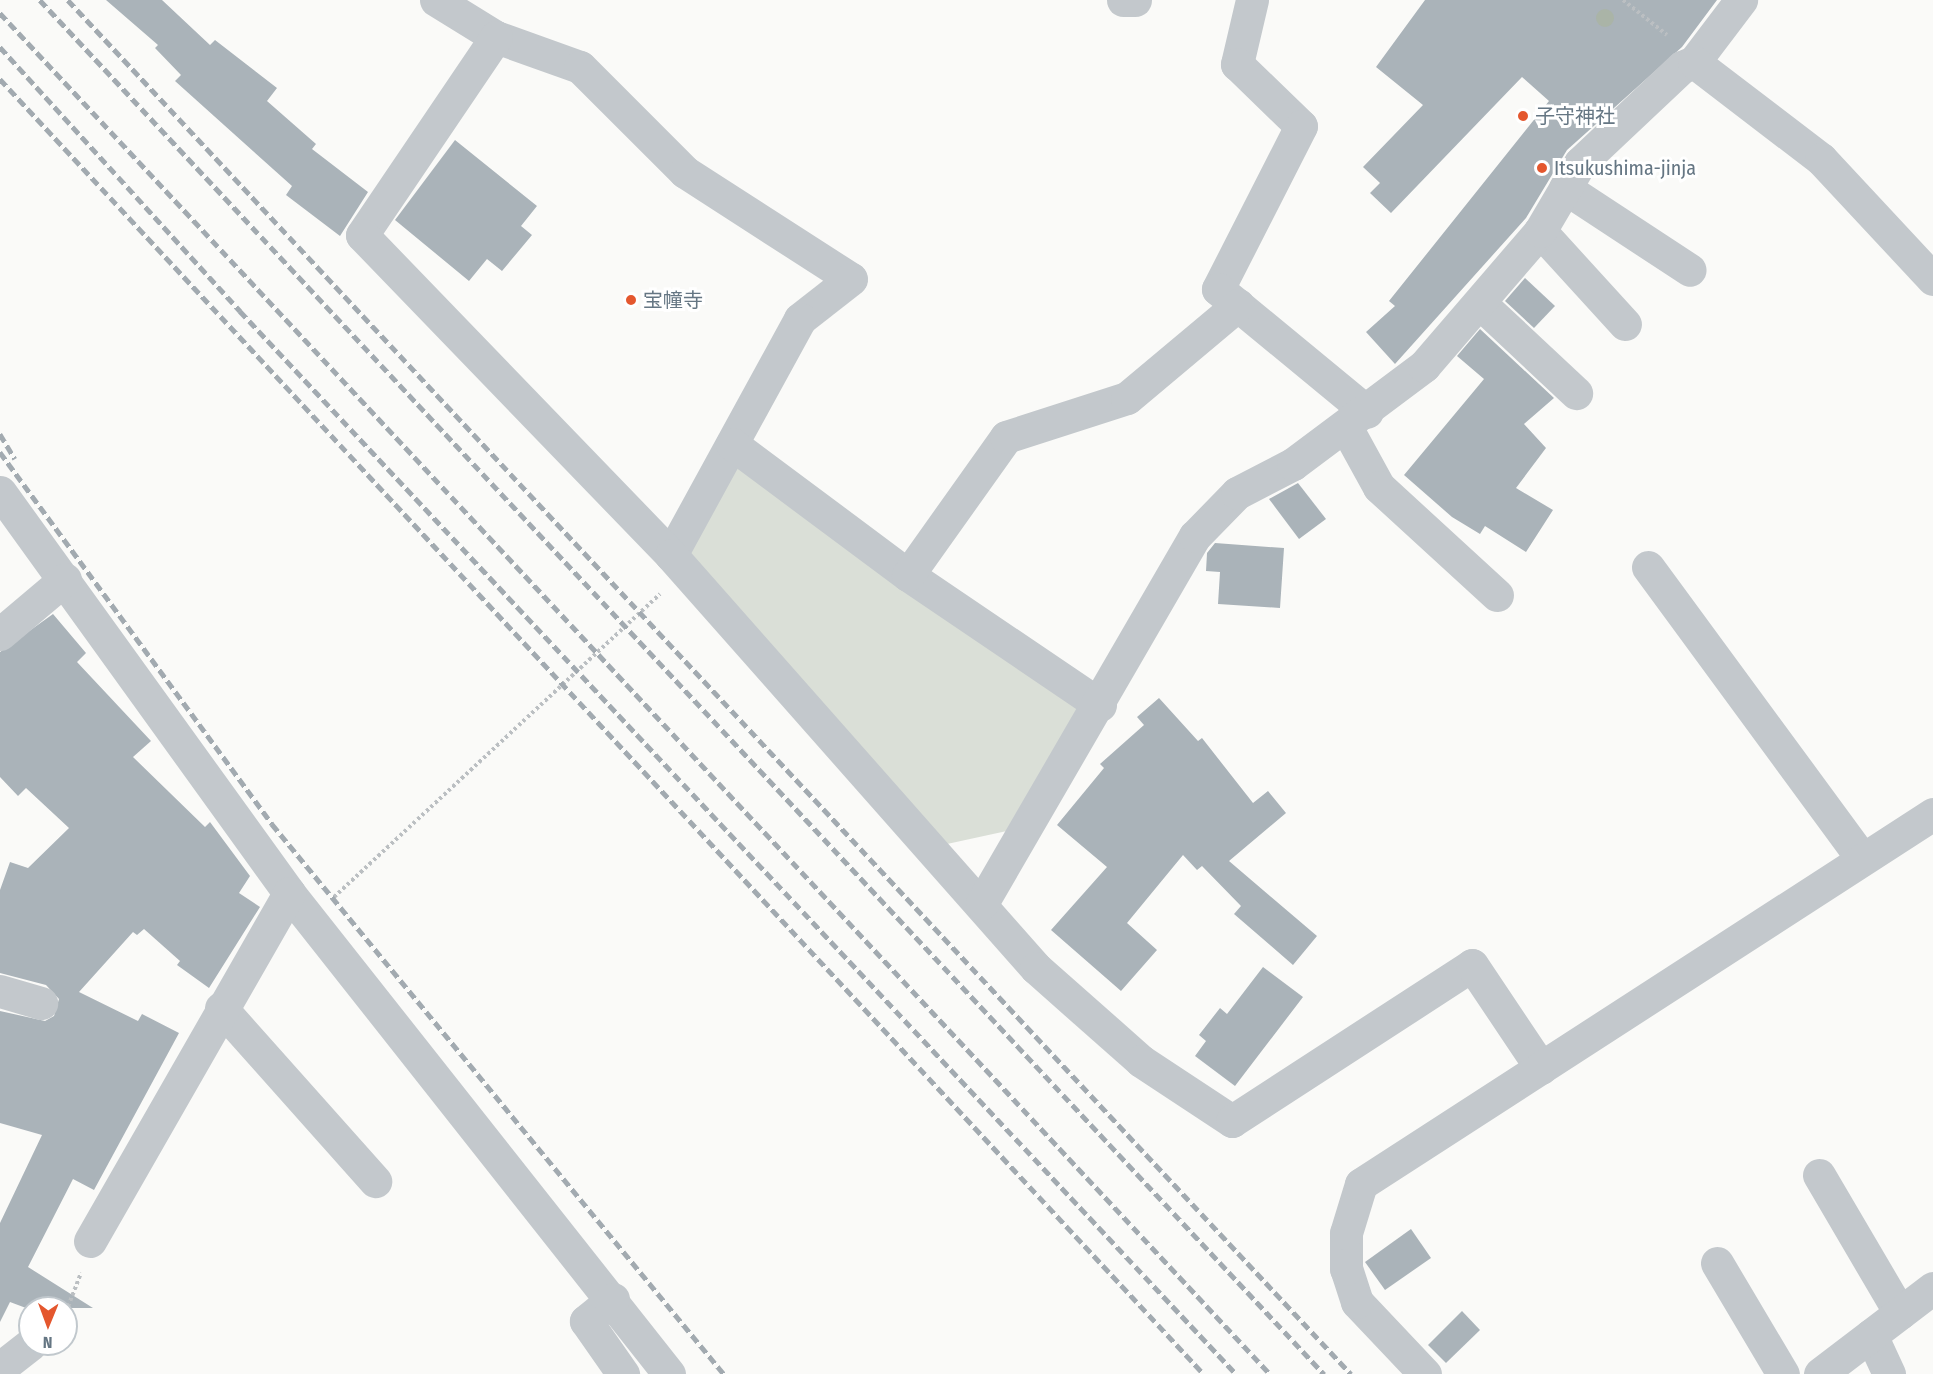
<!DOCTYPE html>
<html>
<head>
<meta charset="utf-8">
<style>
	body { margin:0 }
	#map { position:relative; width:1933px; height:1374px; overflow:hidden; background:#fafaf8; font-family:"Fira Sans Condensed","Noto Sans JP",sans-serif }
	div>[style] { position:absolute }
	.green>* { inset:0; background:#dadfd7 }
	.building>* { inset:0; background:#aab3b9 }
	.path>* { height:4px; margin-top:-2px; transform-origin:0; background:repeating-linear-gradient(90deg,#bbbfc2 0 3px,transparent 0 6px) }
	.minor>* { height:33px; margin:-16.5px; padding:0 16.5px; transform-origin:16.5px; border-radius:16.5px; background:#c3c8cc }
	.rail>* { height:4.5px; margin-top:-2.25px; transform-origin:0; background:repeating-linear-gradient(90deg,#a2aab0 0 9px,transparent 0 13.5px) }
	.trees>* { width:18px; height:18px; margin:-9px; border-radius:50%; background:#aab4a7 }
	.dots>* { width:16px; height:16px; translate:-50% -50%; box-sizing:border-box; border:3px solid #fff; border-radius:50% }
	span { translate:-50% -50%; white-space:nowrap; text-align:center; line-height:1.15; -webkit-text-stroke:6px #fff; paint-order:stroke }
	.poi-label { font-size:20px; color:#657683 }
	.left { translate:0 -50%; text-align:left }
	.north { position:absolute; left:18px; top:1296px; width:60px; height:60px; box-sizing:border-box; background:#fff; border:2px solid #c1c8cd; border-radius:50%; rotate:181deg; font-size:16px; font-weight:700; line-height:24px; text-align:center; color:#657683 }
	.north::after { content:''; display:block; margin:auto; width:21px; height:27px; background:#e4572e; clip-path:polygon(50% 0,100% 100%,50% 72%,0 100%) }
</style>
</head>
<body>
<div id="map">
	<div class="green">
		<div style="clip-path:polygon(742px 456px,1089px 702px,1016px 829px,947px 844px,685px 549px)"></div>
	</div>
	<div class="building">
		<div style="clip-path:polygon(106px 0,162px 0,210px 45px,215px 40px,277px 88px,267px 101px,316px 144px,312px 149px,368px 192px,340px 236px,286px 195px,292px 186px,175px 81px,181px 75px,155px 48px,158px 45px)"></div>
		<div style="clip-path:polygon(1425px 0,1717px 0,1682px 47px,1567px 150px,1526px 218px,1395px 364px,1366px 332px,1395px 306px,1389px 301px,1549px 101px,1522px 77px,1391px 213px,1370px 193px,1380px 183px,1363px 167px,1423px 105px,1376px 67px)"></div>
		<div style="clip-path:polygon(455px 140px,537px 206px,521px 226px,532px 235px,502px 271px,487px 259px,469px 281px,395px 220px)"></div>
		<div style="clip-path:polygon(1525px 278px,1555px 306px,1534px 328px,1505px 301px)"></div>
		<div style="clip-path:polygon(1480px 329px,1554px 398px,1524px 424px,1546px 448px,1516px 488px,1553px 510px,1526px 552px,1485px 526px,1480px 534px,1452px 517px,1404px 475px,1484px 379px,1457px 356px)"></div>
		<div style="clip-path:polygon(1298px 483px,1326px 519px,1299px 539px,1269px 499px)"></div>
		<div style="clip-path:polygon(1215px 543px,1284px 548px,1280px 608px,1218px 604px,1220px 572px,1206px 571px,1207px 553px)"></div>
		<div style="clip-path:polygon(53px 614px,86px 653px,77px 662px,151px 741px,133px 757px,205px 827px,210px 822px,250px 876px,239px 893px,260px 907px,209px 988px,177px 965px,180px 961px,144px 929px,137px 935px,133px 932px,79px 992px,138px 1021px,142px 1014px,179px 1033px,94px 1190px,73px 1179px,28px 1267px,93px 1308px,26px 1308px,10px 1302px,0 1322px,0 1223px,42px 1135px,0 1123px,0 1011px,45px 1021px,54px 1016px,59px 999px,46px 985px,0 973px,0 890px,10px 862px,28px 868px,69px 828px,26px 788px,18px 796px,0 777px,0 652px)"></div>
		<div style="clip-path:polygon(1159px 698px,1198px 741px,1202px 738px,1253px 803px,1268px 791px,1286px 813px,1229px 861px,1317px 936px,1293px 965px,1234px 914px,1241px 906px,1202px 866px,1197px 870px,1183px 855px,1127px 923px,1157px 950px,1121px 991px,1051px 930px,1107px 867px,1057px 825px,1104px 768px,1100px 764px,1144px 725px,1137px 717px)"></div>
		<div style="clip-path:polygon(1263px 967px,1303px 997px,1235px 1086px,1195px 1056px,1206px 1041px,1199px 1035px,1220px 1008px,1227px 1014px)"></div>
		<div style="clip-path:polygon(1411px 1229px,1431px 1258px,1385px 1290px,1365px 1262px)"></div>
		<div style="clip-path:polygon(1462px 1311px,1480px 1330px,1446px 1363px,1428px 1345px)"></div>
	</div>
	<div class="path">
		<div style="left:1623px;top:0;width:56px;rotate:38.5deg"></div>
		<div style="left:334px;top:897px;width:445px;rotate:-42.9deg"></div>
		<div style="left:66px;top:1312px;width:42px;rotate:-69deg"></div>
	</div>
	<div class="minor">
		<div style="left:436px;top:0;width:70px;rotate:31.7deg"></div>
		<div style="left:496px;top:37px;width:89px;rotate:19.7deg"></div>
		<div style="left:580px;top:67px;width:148px;rotate:45deg"></div>
		<div style="left:685px;top:172px;width:197px;rotate:32.8deg"></div>
		<div style="left:851px;top:279px;width:65px;rotate:141.9deg"></div>
		<div style="left:800px;top:319px;width:269px;rotate:118.7deg"></div>
		<div style="left:1123px;top:0;width:12px"></div>
		<div style="left:1252px;top:0;width:66px;rotate:103.2deg"></div>
		<div style="left:1237px;top:64px;width:89px;rotate:44.1deg"></div>
		<div style="left:1301px;top:126px;width:183px;rotate:117deg"></div>
		<div style="left:1218px;top:289px;width:193px;rotate:39.5deg"></div>
		<div style="left:496px;top:37px;width:239px;rotate:124.1deg"></div>
		<div style="left:362px;top:235px;width:445px;rotate:46deg"></div>
		<div style="left:671px;top:555px;width:551px;rotate:48.53deg"></div>
		<div style="left:1036px;top:968px;width:140px;rotate:41.5deg"></div>
		<div style="left:1141px;top:1061px;width:109px;rotate:33.4deg"></div>
		<div style="left:1232px;top:1121px;width:286px;rotate:-33deg"></div>
		<div style="left:1472px;top:965px;width:124px;rotate:56.2deg"></div>
		<div style="left:1694px;top:62px;width:78px;rotate:-52.8deg"></div>
		<div style="left:1565px;top:188px;width:149px;rotate:33.3deg"></div>
		<div style="left:1540px;top:231px;width:126px;rotate:47.6deg"></div>
		<div style="left:1482px;top:305px;width:129px;rotate:43.1deg"></div>
		<div style="left:1346px;top:427px;width:68px;rotate:61.2deg"></div>
		<div style="left:1379px;top:487px;width:160px;rotate:42.5deg"></div>
		<div style="left:732px;top:444px;width:219px;rotate:36.7deg"></div>
		<div style="left:0;top:492px;width:494px;rotate:54.2deg"></div>
		<div style="left:289px;top:893px;width:613px;rotate:51.69deg"></div>
		<div style="left:1648px;top:567px;width:361px;rotate:53.7deg"></div>
		<div style="left:0;top:634px;width:85px;rotate:-40.2deg"></div>
		<div style="left:1100px;top:705px;width:232px;rotate:-145.9deg"></div>
		<div style="left:908px;top:575px;width:169px;rotate:-54.6deg"></div>
		<div style="left:1006px;top:437px;width:127px;rotate:-17.9deg"></div>
		<div style="left:1127px;top:398px;width:145px;rotate:-40deg"></div>
		<div style="left:982px;top:903px;width:424px;rotate:-59.9deg"></div>
		<div style="left:1195px;top:536px;width:60px;rotate:-45.7deg"></div>
		<div style="left:1237px;top:493px;width:63px;rotate:-27.4deg"></div>
		<div style="left:1293px;top:464px;width:164px;rotate:-36.8deg"></div>
		<div style="left:1424px;top:366px;width:178px;rotate:-49.3deg"></div>
		<div style="left:1540px;top:231px;width:79px;rotate:-59.5deg"></div>
		<div style="left:1580px;top:163px;width:140px;rotate:-43.3deg"></div>
		<div style="left:1682px;top:67px;width:13px;rotate:-23deg"></div>
		<div style="left:1694px;top:62px;width:160px;rotate:37.4deg"></div>
		<div style="left:1821px;top:159px;width:164px;rotate:47deg"></div>
		<div style="left:0;top:991px;width:43px;rotate:16.3deg"></div>
		<div style="left:221px;top:1008px;width:232px;rotate:48.3deg"></div>
		<div style="left:1819px;top:1175px;width:160px;rotate:59.6deg"></div>
		<div style="left:90px;top:1241px;width:401px;rotate:-60.2deg"></div>
		<div style="left:1717px;top:1263px;width:129px;rotate:59.3deg"></div>
		<div style="left:613px;top:1299px;width:35px;rotate:141deg"></div>
		<div style="left:586px;top:1321px;width:65px;rotate:55.1deg"></div>
		<div style="left:1871px;top:1335px;width:43px;rotate:65.2deg"></div>
		<div style="left:0;top:1368px;width:39px;rotate:-38deg"></div>
		<div style="left:1425px;top:1374px;width:99px;rotate:-133.4deg"></div>
		<div style="left:1357px;top:1302px;width:35px;rotate:-108deg"></div>
		<div style="left:1346px;top:1269px;width:36px;rotate:-90deg"></div>
		<div style="left:1346px;top:1233px;width:51px;rotate:-73deg"></div>
		<div style="left:1361px;top:1184px;width:681px;rotate:-32.9deg"></div>
		<div style="left:1820px;top:1374px;width:142px;rotate:-37.3deg"></div>
	</div>
	<div class="rail">
		<div style="left:40px;top:0;width:1881px;rotate:46.94deg"></div>
		<div style="left:68px;top:0;width:1880px;rotate:46.96deg"></div>
		<div style="left:0;top:13px;width:1862px;rotate:46.98deg"></div>
		<div style="left:0;top:47px;width:357px;rotate:47.7deg"></div>
		<div style="left:240px;top:311px;width:1457px;rotate:46.86deg"></div>
		<div style="left:0;top:79px;width:1768px;rotate:47.09deg"></div>
		<div style="left:0;top:434px;width:29px;rotate:59deg"></div>
		<div style="left:0;top:452px;width:461px;rotate:53.8deg"></div>
		<div style="left:272px;top:824px;width:712px;rotate:50.59deg"></div>
	</div>
	<div class="trees">
		<div style="left:1605px;top:18px"></div>
	</div>
	<div class="dots">
		<div style="left:1523px;top:116px;background:#e4572e"></div>
		<div style="left:1542px;top:168px;background:#e4572e"></div>
		<div style="left:631px;top:300px;background:#e4572e"></div>
	</div>
	<div class="poi-label">
		<span class="left" style="left:1535px;top:116px">子守神社</span>
		<span class="left" style="left:1554px;top:168px">Itsukushima-jinja</span>
		<span class="left" style="left:643px;top:300px">宝幢寺</span>
	</div>
	<div class="north">N</div>
</div>
</body>
</html>
